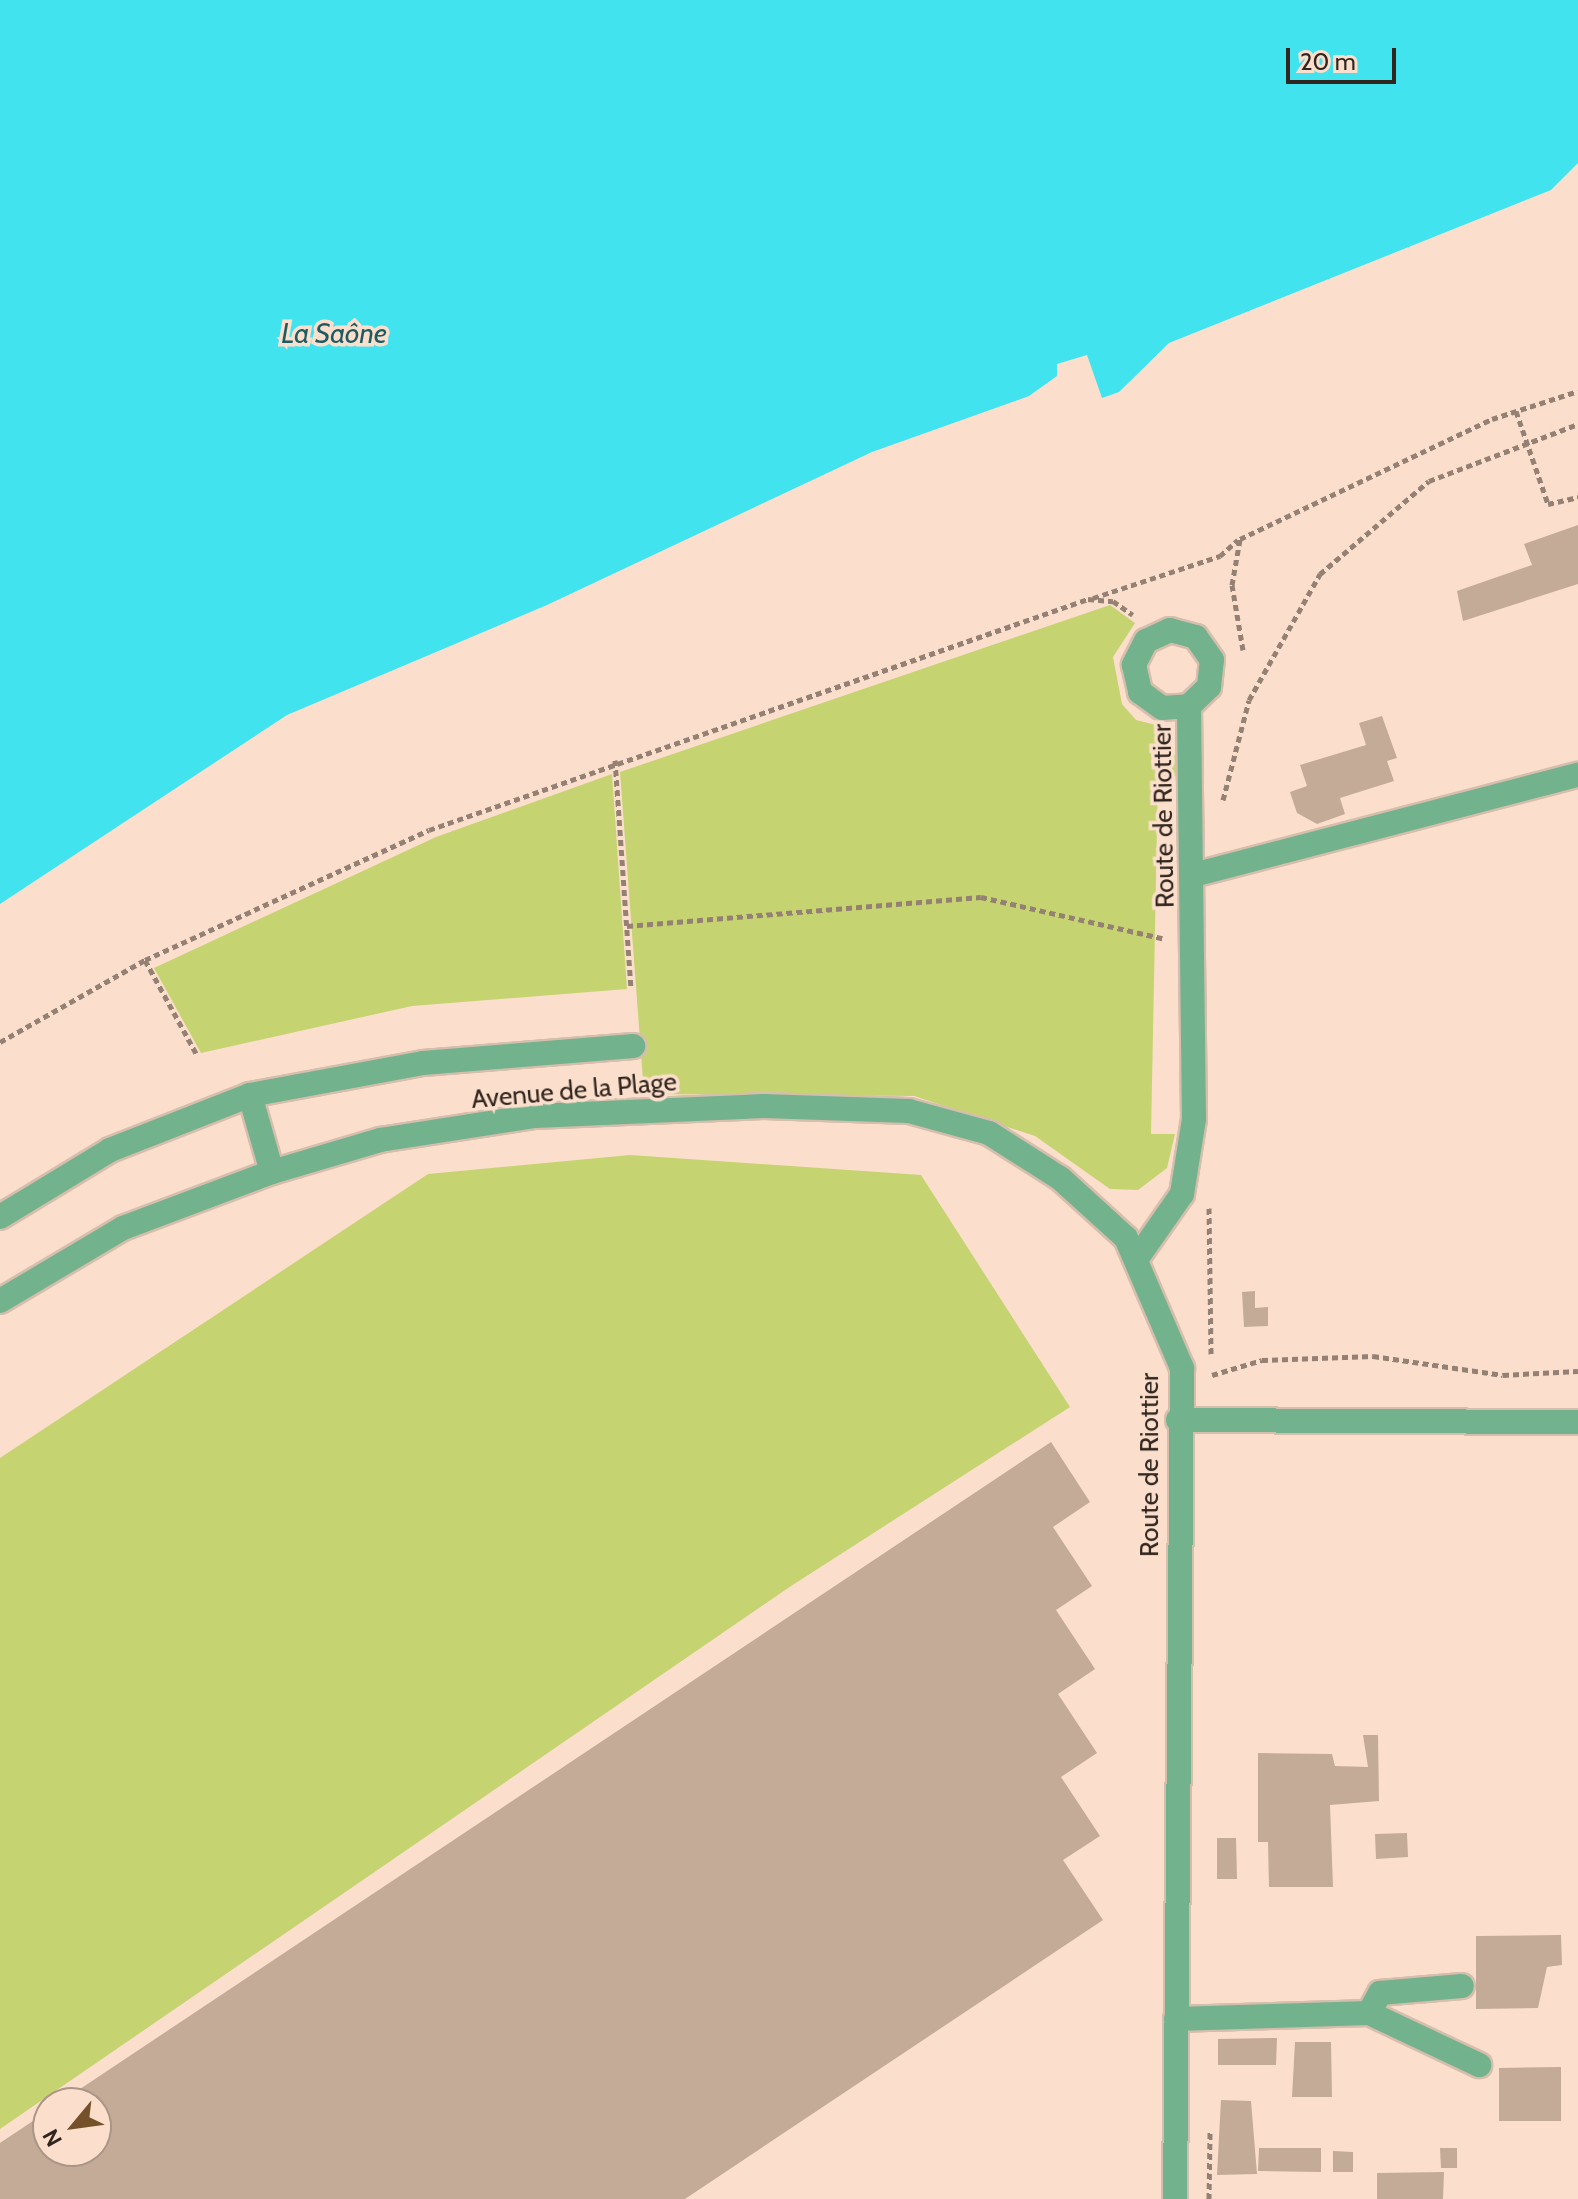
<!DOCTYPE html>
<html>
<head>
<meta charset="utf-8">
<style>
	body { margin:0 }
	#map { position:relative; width:1578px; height:2199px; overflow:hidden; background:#fbdfcc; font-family:Cabin,sans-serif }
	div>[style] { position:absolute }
	.green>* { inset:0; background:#c6d371 }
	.water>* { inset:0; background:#41e3ef }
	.building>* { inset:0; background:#c4ab97 }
	.path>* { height:5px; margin-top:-2.5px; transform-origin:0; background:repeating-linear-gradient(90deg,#948174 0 6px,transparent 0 10px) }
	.roads { filter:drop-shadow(2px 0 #d6bead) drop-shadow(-2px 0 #d6bead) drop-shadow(0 2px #d6bead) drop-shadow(0 -2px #d6bead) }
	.minor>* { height:24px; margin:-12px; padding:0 12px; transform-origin:12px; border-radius:12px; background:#72b28d }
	span { translate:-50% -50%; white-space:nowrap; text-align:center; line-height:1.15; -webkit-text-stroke:7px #fbdfcc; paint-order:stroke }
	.street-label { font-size:26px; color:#30261f }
	.water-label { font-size:28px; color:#1c5c61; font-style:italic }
	.north { position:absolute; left:32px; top:2087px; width:80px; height:80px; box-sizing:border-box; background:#fbdfcc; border:2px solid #aa9587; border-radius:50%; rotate:241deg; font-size:22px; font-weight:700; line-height:32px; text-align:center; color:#30261f }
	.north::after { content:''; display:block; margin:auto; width:28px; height:36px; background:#74512a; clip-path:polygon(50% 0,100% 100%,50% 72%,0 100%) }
	.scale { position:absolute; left:1286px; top:48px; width:110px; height:36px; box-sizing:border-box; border:4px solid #30261f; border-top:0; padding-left:10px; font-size:24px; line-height:28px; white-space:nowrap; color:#30261f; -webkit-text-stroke:6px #fbdfcc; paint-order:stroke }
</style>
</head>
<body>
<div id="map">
	<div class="green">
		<div style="clip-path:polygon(1110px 605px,1135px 623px,1113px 657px,1122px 704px,1136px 720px,1156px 725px,1179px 762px,1180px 776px,1158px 777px,1151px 1134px,1175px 1134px,1167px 1168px,1138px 1190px,1110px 1189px,1035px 1136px,914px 1096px,644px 1094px,620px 772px)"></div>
		<div style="clip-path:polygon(612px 774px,627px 989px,412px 1006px,201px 1053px,154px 968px,436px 837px)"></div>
		<div style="clip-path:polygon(630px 1155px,921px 1175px,1070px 1407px,791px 1586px,0 2129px,0 1458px,428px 1174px)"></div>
	</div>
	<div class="water">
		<div style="clip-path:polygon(0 0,1578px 0,1578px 163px,1551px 190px,1169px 343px,1119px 392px,1102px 398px,1087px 355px,1057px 364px,1057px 376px,1029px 396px,872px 452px,547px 605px,287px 715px,0 904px)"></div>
	</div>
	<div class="building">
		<div style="clip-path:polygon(1578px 525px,1578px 584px,1463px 621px,1457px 591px,1532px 565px,1524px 544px)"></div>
		<div style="clip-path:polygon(1382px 716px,1397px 758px,1387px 761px,1394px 781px,1340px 798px,1345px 814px,1317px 824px,1297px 813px,1290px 792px,1307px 786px,1300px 765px,1366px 745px,1359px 723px)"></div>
		<div style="clip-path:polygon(1255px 1291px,1255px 1308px,1268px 1307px,1268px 1326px,1244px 1327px,1242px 1292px)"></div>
		<div style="clip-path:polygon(1051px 1442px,1090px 1502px,1053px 1527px,1092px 1586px,1056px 1610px,1095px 1669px,1058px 1694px,1097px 1753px,1061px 1777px,1100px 1836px,1063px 1860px,1103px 1920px,685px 2199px,0 2199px,0 2143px,48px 2111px,48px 2151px,96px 2151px,96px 2103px,59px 2103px)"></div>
		<div style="clip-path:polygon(1363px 1735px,1378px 1735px,1379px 1801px,1330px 1805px,1333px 1887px,1269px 1887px,1268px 1842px,1258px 1842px,1258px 1753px,1332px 1754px,1335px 1766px,1368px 1767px)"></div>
		<div style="clip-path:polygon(1407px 1833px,1408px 1857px,1376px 1859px,1375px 1834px)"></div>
		<div style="clip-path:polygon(1217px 1838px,1236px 1838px,1237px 1879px,1217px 1879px)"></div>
		<div style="clip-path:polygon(1561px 1935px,1562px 1965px,1547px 1967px,1538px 2008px,1476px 2009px,1476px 1936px)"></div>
		<div style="clip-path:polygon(1277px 2038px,1276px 2065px,1218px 2065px,1218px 2039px)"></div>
		<div style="clip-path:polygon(1295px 2042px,1331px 2042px,1332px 2097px,1292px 2097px)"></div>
		<div style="clip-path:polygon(1561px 2067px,1561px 2121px,1499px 2121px,1499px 2068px)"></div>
		<div style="clip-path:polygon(1221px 2100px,1251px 2101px,1257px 2174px,1217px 2175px)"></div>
		<div style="clip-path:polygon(1259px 2148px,1321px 2148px,1321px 2172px,1258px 2171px)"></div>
		<div style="clip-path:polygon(1440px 2148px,1457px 2148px,1457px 2168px,1441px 2168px)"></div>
		<div style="clip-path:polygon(1333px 2151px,1353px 2152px,1353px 2172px,1333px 2172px)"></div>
		<div style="clip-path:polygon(1444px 2172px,1443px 2199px,1377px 2199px,1377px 2173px)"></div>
	</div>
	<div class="path">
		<div style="left:1516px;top:411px;width:98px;rotate:71deg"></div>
		<div style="left:1548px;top:504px;width:31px;rotate:-13deg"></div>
		<div style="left:1093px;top:598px;width:134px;rotate:-18.3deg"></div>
		<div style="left:1220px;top:556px;width:24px;rotate:-42deg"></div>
		<div style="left:1243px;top:650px;width:66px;rotate:-99.6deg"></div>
		<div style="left:1232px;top:585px;width:47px;rotate:-80.1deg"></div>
		<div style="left:1240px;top:539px;width:279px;rotate:-25.5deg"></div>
		<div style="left:1492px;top:419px;width:90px;rotate:-18deg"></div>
		<div style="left:615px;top:760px;width:229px;rotate:86deg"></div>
		<div style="left:1223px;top:800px;width:103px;rotate:-75.4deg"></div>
		<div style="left:1249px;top:700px;width:145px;rotate:-60.6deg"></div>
		<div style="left:1320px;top:574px;width:143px;rotate:-40.5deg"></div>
		<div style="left:1429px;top:481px;width:160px;rotate:-20.9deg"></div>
		<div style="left:627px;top:926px;width:355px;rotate:-4.7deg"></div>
		<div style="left:981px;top:897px;width:186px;rotate:12.8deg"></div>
		<div style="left:145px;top:960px;width:108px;rotate:61.3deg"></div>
		<div style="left:0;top:1042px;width:167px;rotate:-29.5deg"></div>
		<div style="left:145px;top:960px;width:312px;rotate:-24.6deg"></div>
		<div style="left:429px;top:830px;width:698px;rotate:-19.32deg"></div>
		<div style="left:1088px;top:599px;width:25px;rotate:5deg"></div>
		<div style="left:1113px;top:601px;width:24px;rotate:35deg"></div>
		<div style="left:1209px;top:1208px;width:146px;rotate:89.2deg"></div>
		<div style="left:1212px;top:1375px;width:52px;rotate:-16.7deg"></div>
		<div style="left:1262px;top:1360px;width:111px;rotate:-2.1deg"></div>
		<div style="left:1373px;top:1356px;width:131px;rotate:8.3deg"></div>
		<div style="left:1503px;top:1375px;width:75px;rotate:-3.1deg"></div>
		<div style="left:1209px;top:2199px;width:67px;rotate:-89.1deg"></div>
	</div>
	<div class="roads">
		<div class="minor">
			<div style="left:1193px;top:875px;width:398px;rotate:-14.6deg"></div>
			<div style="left:250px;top:1095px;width:80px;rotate:74.1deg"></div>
			<div style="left:0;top:1217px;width:129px;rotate:-31.3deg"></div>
			<div style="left:110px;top:1150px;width:150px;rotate:-21.4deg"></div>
			<div style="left:250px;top:1095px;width:176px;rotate:-10.5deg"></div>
			<div style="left:423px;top:1063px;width:211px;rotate:-4.6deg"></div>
			<div style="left:1138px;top:1257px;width:77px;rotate:-55.1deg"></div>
			<div style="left:1182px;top:1194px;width:76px;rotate:-80.9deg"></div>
			<div style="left:1194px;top:1119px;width:413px;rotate:-90.7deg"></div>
			<div style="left:1189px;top:706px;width:28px;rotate:-44deg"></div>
			<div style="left:1209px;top:687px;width:27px;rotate:-84deg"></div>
			<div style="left:1212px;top:660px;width:28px;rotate:-125deg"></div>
			<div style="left:1196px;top:637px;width:27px;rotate:-165deg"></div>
			<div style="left:1170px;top:630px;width:26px;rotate:155deg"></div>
			<div style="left:1146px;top:641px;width:27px;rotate:117deg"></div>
			<div style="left:1134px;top:665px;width:28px;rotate:77deg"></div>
			<div style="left:1140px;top:692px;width:27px;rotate:36deg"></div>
			<div style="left:1162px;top:708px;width:27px;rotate:-4deg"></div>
			<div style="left:0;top:1301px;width:143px;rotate:-30.7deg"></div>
			<div style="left:123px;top:1228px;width:159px;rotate:-20.6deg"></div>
			<div style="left:272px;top:1172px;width:113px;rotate:-16.5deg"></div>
			<div style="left:380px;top:1140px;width:157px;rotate:-8.8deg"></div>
			<div style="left:535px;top:1116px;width:229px;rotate:-2.5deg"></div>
			<div style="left:764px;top:1106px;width:145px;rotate:2deg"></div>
			<div style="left:909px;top:1111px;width:83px;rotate:15.4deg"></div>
			<div style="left:989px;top:1133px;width:84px;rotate:32.4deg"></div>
			<div style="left:1060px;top:1178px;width:89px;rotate:42.3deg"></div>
			<div style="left:1126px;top:1238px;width:142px;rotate:66.7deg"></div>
			<div style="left:1182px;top:1368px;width:831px;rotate:90.48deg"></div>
			<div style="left:1178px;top:1420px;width:400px;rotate:0.3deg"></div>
			<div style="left:1369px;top:2013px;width:23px;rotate:-61deg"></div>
			<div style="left:1380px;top:1993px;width:82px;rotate:-4.9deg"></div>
			<div style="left:1176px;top:2019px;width:193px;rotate:-1.8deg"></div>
			<div style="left:1369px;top:2013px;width:122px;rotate:25.3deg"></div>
		</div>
	</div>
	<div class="street-label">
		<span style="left:1164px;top:816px;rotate:-91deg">Route de Riottier</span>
		<span style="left:574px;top:1091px;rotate:-5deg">Avenue de la Plage</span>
		<span style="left:1150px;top:1465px;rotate:-90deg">Route de Riottier</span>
	</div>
	<div class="water-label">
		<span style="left:334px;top:333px">La Saône</span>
	</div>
	<div class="north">N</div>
	<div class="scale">20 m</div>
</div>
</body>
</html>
